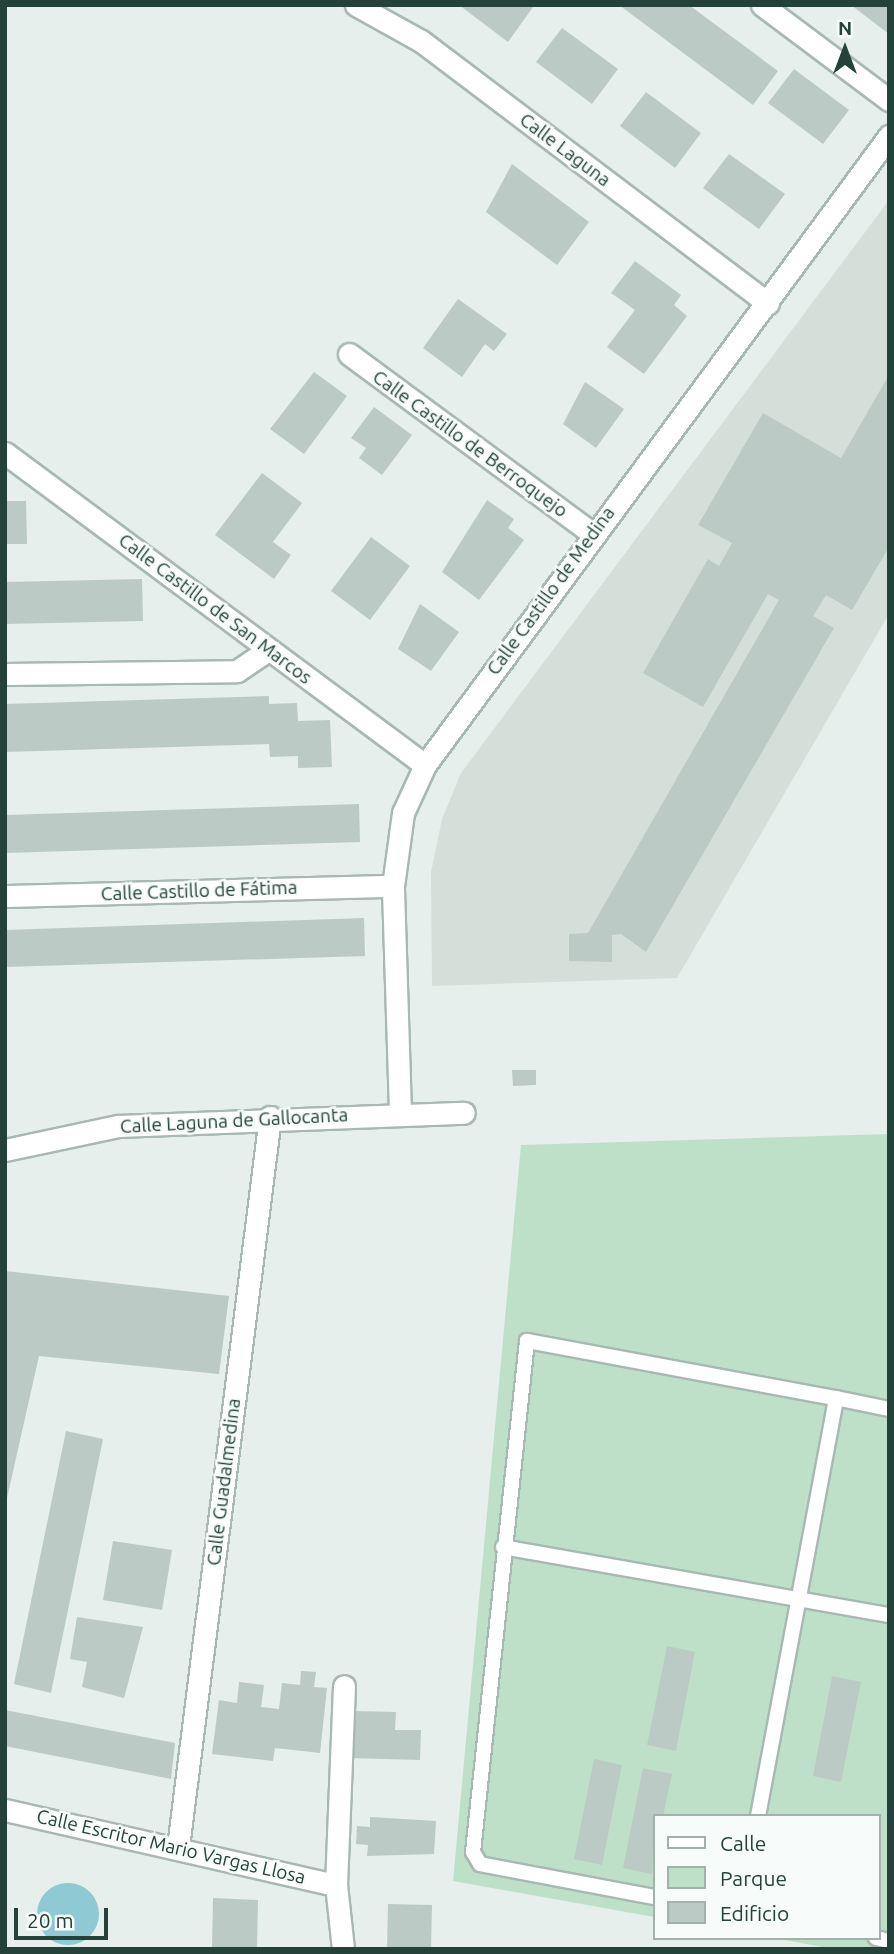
<!DOCTYPE html>
<html>
<head>
<meta charset="utf-8">
<style>
	body { margin:0 }
	#map { position:relative; width:894px; height:1954px; overflow:hidden; background:#e6efeb; font-family:Ubuntu,sans-serif }
	div>[style] { position:absolute }
	.built>* { inset:0; background:#d4dfda }
	.green>* { inset:0; background:#bfe0c8 }
	.water>* { inset:0; background:#8ec9d4 }
	.round { border-radius:50% }
	.building>* { inset:0; background:#bbcac4 }
	.roads { filter:drop-shadow(2px 0 #a8b8b2) drop-shadow(-2px 0 #a8b8b2) drop-shadow(0 2px #a8b8b2) drop-shadow(0 -2px #a8b8b2) }
	.service>* { height:14px; margin:-7px; padding:0 7px; transform-origin:7px; border-radius:7px; background:#fff }
	.minor>* { height:21px; margin:-10.5px; padding:0 10.5px; transform-origin:10.5px; border-radius:10.5px; background:#fff }
	span { translate:-50% -50%; white-space:nowrap; text-align:center; line-height:1.15; -webkit-text-stroke:5px #f7fbf9; paint-order:stroke }
	.street-label { font-size:19px; color:#24423a }
	.frame { position:absolute; inset:0; border:7px solid #24423a; pointer-events:none }
	.legend { position:absolute; left:653px; top:1814px; width:228px; height:126px; box-sizing:border-box; background:#f7fbf9; border:2px solid #a3b1ad; margin:0; padding:9px 12px; list-style:none; font-size:21px; color:#24423a }
	.legend li { display:flex; align-items:center; gap:14px; height:35px }
	.legend b { width:35px; border:2px solid #a3b1ad }
	.north { position:absolute; left:810px; top:14px; width:70px; height:70px; -webkit-text-stroke:5px #f7fbf9; paint-order:stroke; rotate:0deg; font-size:19px; font-weight:700; line-height:28px; text-align:center; color:#24423a }
	.north::after { content:''; display:block; margin:auto; width:24px; height:32px; background:#24423a; clip-path:polygon(50% 0,100% 100%,50% 72%,0 100%) }
	.scale { position:absolute; left:14px; top:1908px; width:94px; height:32px; box-sizing:border-box; border:4px solid #24423a; border-top:0; padding-left:9px; font-size:21px; line-height:24px; white-space:nowrap; color:#24423a; -webkit-text-stroke:5px #f7fbf9; paint-order:stroke }
</style>
</head>
<body>
<div id="map">
	<div class="built">
		<div style="clip-path:polygon(889px 200px,889px 614px,677px 978px,432px 986px,431px 872px,442px 819px,461px 773px)"></div>
	</div>
	<div class="green">
		<div style="clip-path:polygon(889px 1134px,889px 1949px,833px 1949px,774px 1938px,878px 1938px,878px 1816px,654px 1816px,654px 1917px,453px 1881px,521px 1145px)"></div>
	</div>
	<div class="water">
		<div class="round" style="left:37px;top:1883px;width:62px;height:62px"></div>
	</div>
	<div class="building">
		<div style="clip-path:polygon(459px 5px,531px 5px,533px 7px,508px 42px)"></div>
		<div style="clip-path:polygon(619px 5px,689px 5px,778px 71px,753px 105px)"></div>
		<div style="clip-path:polygon(851px 5px,889px 5px,889px 34px)"></div>
		<div style="clip-path:polygon(562px 28px,618px 69px,592px 104px,536px 62px)"></div>
		<div style="clip-path:polygon(794px 69px,849px 110px,823px 144px,768px 103px)"></div>
		<div style="clip-path:polygon(646px 92px,701px 133px,675px 168px,620px 126px)"></div>
		<div style="clip-path:polygon(729px 154px,785px 194px,759px 229px,703px 188px)"></div>
		<div style="clip-path:polygon(512px 164px,589px 222px,557px 265px,486px 212px)"></div>
		<div style="clip-path:polygon(635px 261px,681px 295px,674px 305px,687px 316px,644px 374px,607px 347px,635px 310px,611px 293px)"></div>
		<div style="clip-path:polygon(458px 299px,507px 334px,494px 351px,485px 344px,462px 377px,423px 348px)"></div>
		<div style="clip-path:polygon(314px 372px,347px 396px,304px 454px,270px 429px)"></div>
		<div style="clip-path:polygon(889px 375px,889px 547px,852px 610px,826px 595px,813px 616px,834px 628px,646px 952px,621px 934px,612px 935px,612px 962px,569px 961px,569px 934px,588px 933px,779px 600px,768px 594px,703px 707px,643px 673px,708px 559px,719px 566px,732px 543px,698px 525px,763px 413px,841px 458px)"></div>
		<div style="clip-path:polygon(585px 382px,624px 409px,596px 448px,563px 424px)"></div>
		<div style="clip-path:polygon(374px 407px,412px 435px,382px 475px,359px 458px,366px 448px,351px 438px)"></div>
		<div style="clip-path:polygon(262px 473px,302px 503px,273px 542px,291px 555px,274px 579px,215px 535px)"></div>
		<div style="clip-path:polygon(487px 500px,514px 519px,508px 528px,524px 540px,479px 600px,442px 572px)"></div>
		<div style="clip-path:polygon(5px 501px,26px 501px,27px 544px,5px 544px)"></div>
		<div style="clip-path:polygon(371px 537px,410px 566px,370px 620px,331px 591px)"></div>
		<div style="clip-path:polygon(142px 579px,143px 621px,5px 624px,5px 582px)"></div>
		<div style="clip-path:polygon(420px 604px,459px 632px,431px 671px,398px 649px)"></div>
		<div style="clip-path:polygon(269px 696px,269px 704px,297px 703px,298px 721px,330px 720px,332px 767px,298px 768px,298px 756px,270px 757px,269px 744px,5px 752px,5px 704px)"></div>
		<div style="clip-path:polygon(359px 804px,360px 842px,5px 853px,5px 815px)"></div>
		<div style="clip-path:polygon(364px 918px,365px 956px,5px 967px,5px 930px)"></div>
		<div style="clip-path:polygon(512px 1070px,536px 1070px,536px 1085px,513px 1086px)"></div>
		<div style="clip-path:polygon(5px 1271px,229px 1296px,219px 1374px,39px 1356px,5px 1507px)"></div>
		<div style="clip-path:polygon(66px 1431px,103px 1439px,51px 1693px,14px 1684px)"></div>
		<div style="clip-path:polygon(113px 1541px,172px 1550px,162px 1610px,103px 1600px)"></div>
		<div style="clip-path:polygon(77px 1617px,143px 1627px,124px 1698px,82px 1687px,87px 1662px,70px 1659px)"></div>
		<div style="clip-path:polygon(667px 1646px,695px 1652px,676px 1751px,647px 1745px)"></div>
		<div style="clip-path:polygon(301px 1671px,316px 1672px,314px 1687px,327px 1688px,320px 1753px,275px 1748px,273px 1761px,212px 1754px,219px 1700px,237px 1703px,239px 1682px,264px 1685px,261px 1707px,279px 1709px,282px 1683px,300px 1685px)"></div>
		<div style="clip-path:polygon(832px 1676px,861px 1682px,841px 1782px,813px 1776px)"></div>
		<div style="clip-path:polygon(5px 1710px,175px 1743px,171px 1779px,5px 1746px)"></div>
		<div style="clip-path:polygon(350px 1711px,396px 1712px,395px 1730px,421px 1730px,420px 1760px,348px 1758px)"></div>
		<div style="clip-path:polygon(594px 1759px,622px 1765px,602px 1865px,574px 1859px)"></div>
		<div style="clip-path:polygon(643px 1768px,672px 1774px,663px 1816px,654px 1816px,652px 1874px,623px 1868px)"></div>
		<div style="clip-path:polygon(370px 1817px,436px 1821px,434px 1854px,367px 1856px,368px 1845px,356px 1844px,357px 1826px,370px 1827px)"></div>
		<div style="clip-path:polygon(213px 1898px,258px 1900px,257px 1948px,212px 1947px)"></div>
		<div style="clip-path:polygon(388px 1904px,432px 1905px,431px 1949px,387px 1949px)"></div>
	</div>
	<div class="roads">
		<div class="service">
			<div style="left:503px;top:1547px;width:392px;rotate:10deg"></div>
			<div style="left:758px;top:1816px;width:425px;rotate:-79.4deg"></div>
			<div style="left:836px;top:1398px;width:54px;rotate:11.7deg"></div>
			<div style="left:654px;top:1897px;width:177px;rotate:-169.3deg"></div>
			<div style="left:480px;top:1864px;width:14px;rotate:-120deg"></div>
			<div style="left:473px;top:1852px;width:514px;rotate:-83.97deg"></div>
			<div style="left:527px;top:1341px;width:314px;rotate:10.5deg"></div>
			<div style="left:876px;top:1938px;width:13px;rotate:13deg"></div>
		</div>
		<div class="minor">
			<div style="left:356px;top:5px;width:74px;rotate:29deg"></div>
			<div style="left:421px;top:41px;width:435px;rotate:37.1deg"></div>
			<div style="left:762px;top:5px;width:159px;rotate:36.8deg"></div>
			<div style="left:349px;top:354px;width:302px;rotate:36.4deg"></div>
			<div style="left:5px;top:453px;width:523px;rotate:36.61deg"></div>
			<div style="left:5px;top:674px;width:232px;rotate:-0.7deg"></div>
			<div style="left:237px;top:671px;width:37px;rotate:-34deg"></div>
			<div style="left:5px;top:896px;width:388px;rotate:-1.5deg"></div>
			<div style="left:400px;top:1112px;width:226px;rotate:-91.8deg"></div>
			<div style="left:393px;top:886px;width:74px;rotate:-82.2deg"></div>
			<div style="left:403px;top:813px;width:53px;rotate:-65.4deg"></div>
			<div style="left:425px;top:765px;width:782px;rotate:-53.58deg"></div>
			<div style="left:5px;top:1150px;width:116px;rotate:-12deg"></div>
			<div style="left:118px;top:1126px;width:346px;rotate:-2.2deg"></div>
			<div style="left:5px;top:1810px;width:339px;rotate:12.8deg"></div>
			<div style="left:178px;top:1847px;width:736px;rotate:-82.82deg"></div>
			<div style="left:343px;top:1949px;width:64px;rotate:-96.2deg"></div>
			<div style="left:336px;top:1885px;width:199px;rotate:-87.7deg"></div>
		</div>
	</div>
	<div class="street-label">
		<span style="left:565px;top:150px;rotate:37deg">Calle Laguna</span>
		<span style="left:470px;top:444px;rotate:36deg">Calle Castillo de Berroquejo</span>
		<span style="left:551px;top:591px;rotate:-54deg">Calle Castillo de Medina</span>
		<span style="left:215px;top:609px;rotate:37deg">Calle Castillo de San Marcos</span>
		<span style="left:199px;top:891px;rotate:-2deg">Calle Castillo de Fátima</span>
		<span style="left:234px;top:1121px;rotate:-3deg">Calle Laguna de Gallocanta</span>
		<span style="left:224px;top:1482px;rotate:-83deg">Calle Guadalmedina</span>
		<span style="left:171px;top:1847px;rotate:13deg">Calle Escritor Mario Vargas Llosa</span>
	</div>
	<div class="frame"></div>
	<ul class="legend">
	<li><b style="height:9px;background:#fff"></b>Calle</li>
	<li><b style="height:19px;background:#bfe0c8"></b>Parque</li>
	<li><b style="height:19px;background:#bbcac4"></b>Edificio</li>
	</ul>
	<div class="north">N</div>
	<div class="scale">20 m</div>
</div>
</body>
</html>
